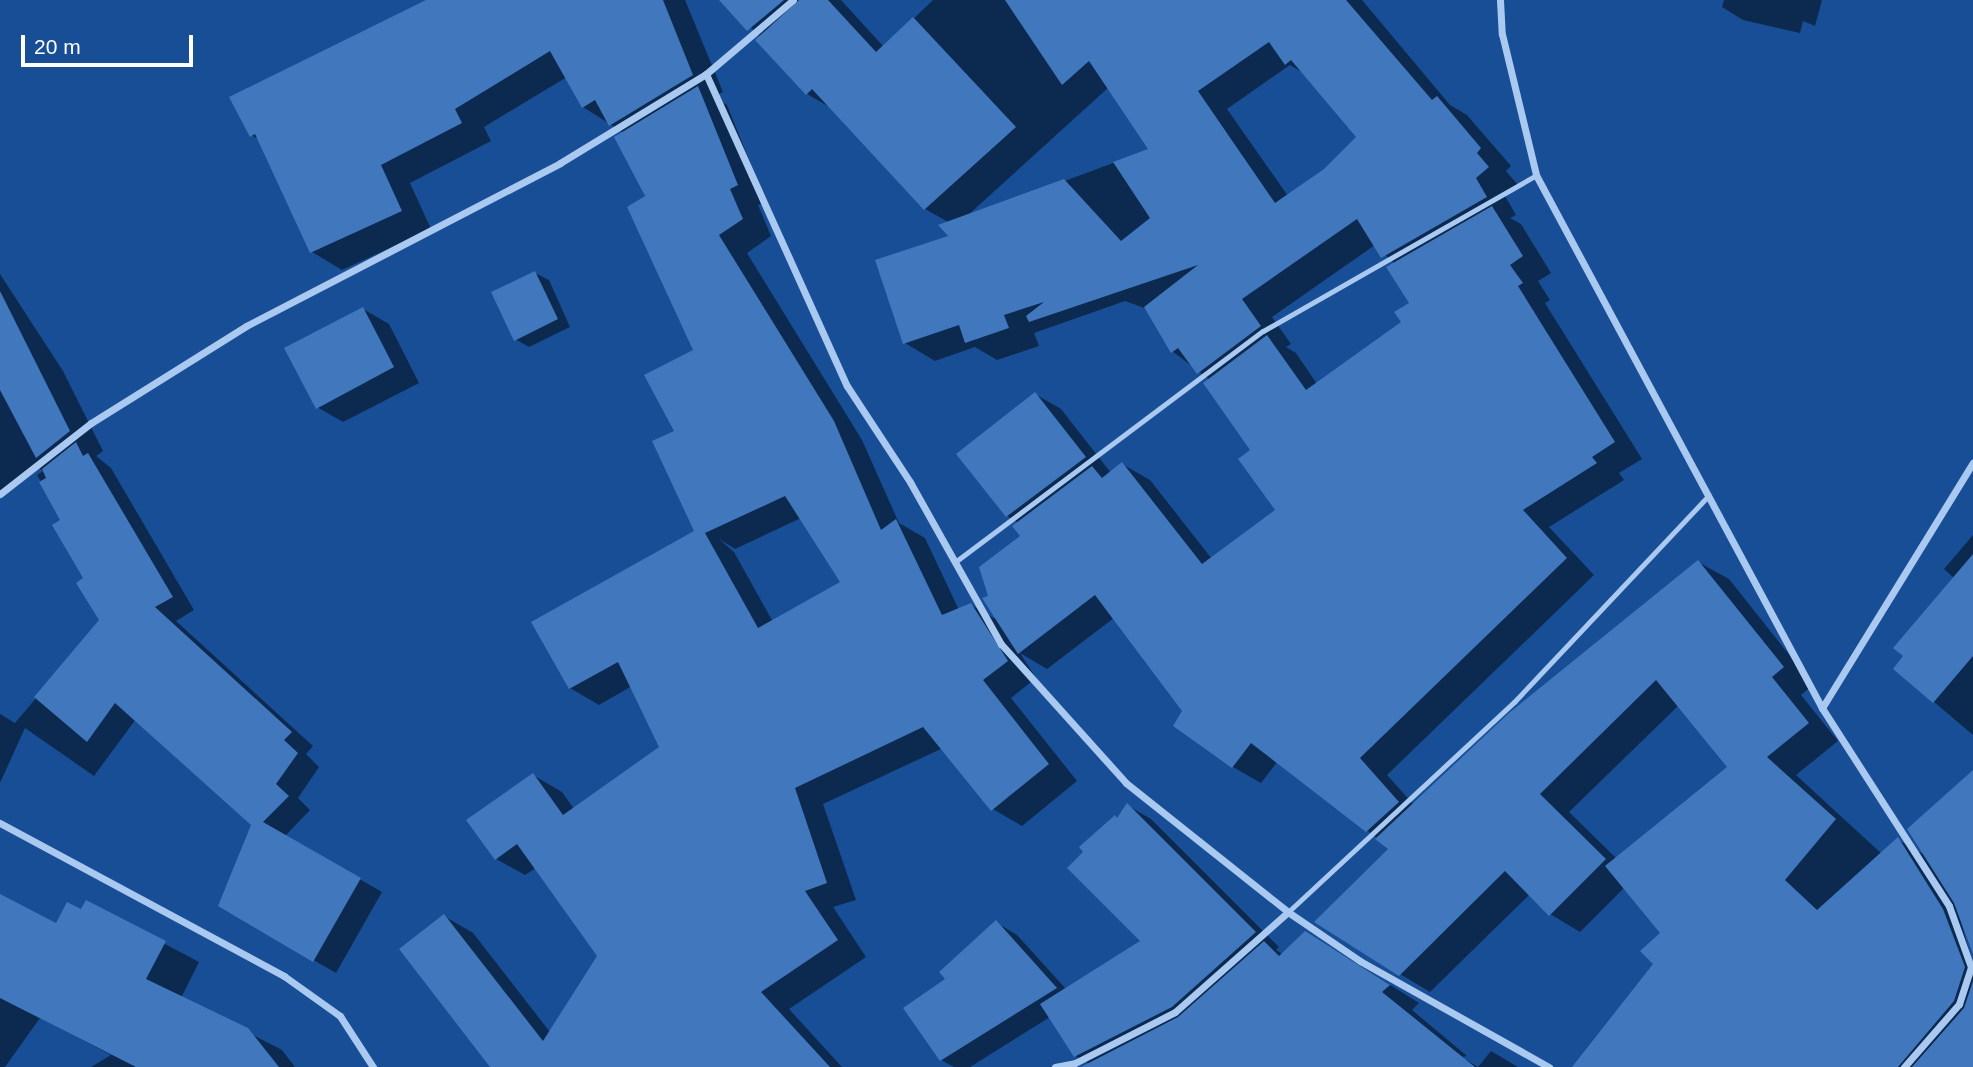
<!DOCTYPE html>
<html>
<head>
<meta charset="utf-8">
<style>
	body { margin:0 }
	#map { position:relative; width:1973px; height:1067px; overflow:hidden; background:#184e96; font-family:Arial,sans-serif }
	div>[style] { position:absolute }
	.shadow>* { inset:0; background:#0007 }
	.building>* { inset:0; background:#4177bd }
	.lane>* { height:5px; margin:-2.5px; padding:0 2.5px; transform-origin:2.5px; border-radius:2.5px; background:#aac9f1 }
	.street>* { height:7px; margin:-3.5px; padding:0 3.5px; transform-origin:3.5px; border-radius:3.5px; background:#aac9f1 }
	span { translate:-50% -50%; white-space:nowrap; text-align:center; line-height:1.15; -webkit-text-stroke:7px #184e96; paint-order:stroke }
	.scale { position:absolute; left:21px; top:35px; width:172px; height:32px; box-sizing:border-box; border:4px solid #fff; border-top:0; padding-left:9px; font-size:21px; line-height:24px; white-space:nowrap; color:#fff; -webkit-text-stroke:5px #184e96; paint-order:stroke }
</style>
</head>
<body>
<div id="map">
	<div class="shadow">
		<div style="clip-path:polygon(evenodd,429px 0,685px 0,723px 92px,714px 97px,727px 105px,766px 202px,758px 205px,771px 236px,747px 253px,862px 440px,899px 523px,925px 538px,959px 610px,971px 605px,999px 621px,991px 597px,1022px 536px,1019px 523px,1007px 516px,1035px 394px,1061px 409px,1111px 473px,1122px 464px,1150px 480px,1212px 559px,1278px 510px,1252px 450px,1210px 380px,1172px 351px,1147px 309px,1125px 301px,1034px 333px,1039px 346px,997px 360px,975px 347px,935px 361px,905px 343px,951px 237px,950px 223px,925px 209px,833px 109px,807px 94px,761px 37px,721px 0,841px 0,884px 47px,933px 0,1362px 0,1450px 105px,1467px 115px,1511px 166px,1506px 171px,1518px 185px,1505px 196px,1516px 215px,1510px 218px,1521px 224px,1551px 273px,1538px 281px,1550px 300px,1545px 303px,1642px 459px,1619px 473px,1624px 480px,1549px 527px,1594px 575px,1387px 775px,1414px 805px,1698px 562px,1729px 579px,1813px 685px,1801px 695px,1838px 741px,1796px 775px,1882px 854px,1898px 840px,1928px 857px,1954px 897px,1973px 965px,1973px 1067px,1574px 1067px,1655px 964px,1662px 933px,1625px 887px,1580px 932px,1550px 914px,1530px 894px,1430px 992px,1400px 974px,1391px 849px,1278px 761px,1261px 783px,1233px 767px,1184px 711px,1114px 618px,1047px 669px,1020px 653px,1036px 678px,1011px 698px,1077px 781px,1022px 826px,993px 809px,943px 748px,823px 804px,856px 900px,833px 907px,866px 957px,789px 1009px,842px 1067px,495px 1067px,444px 916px,473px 933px,550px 1032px,599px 956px,536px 868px,525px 875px,496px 859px,533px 775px,562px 792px,574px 809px,661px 748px,632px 686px,599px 705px,570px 688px,696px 532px,676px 432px,695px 351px,624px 133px,583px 107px,567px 77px,484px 127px,491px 141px,410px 183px,431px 229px,342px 270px,312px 252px,260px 140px,251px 135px,429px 0,1290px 65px,1305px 74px,1359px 137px,1325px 170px,1288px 196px,1227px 109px,1290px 65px,429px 0,1109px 87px,1151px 149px,967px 217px,967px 216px,1109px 87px,429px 0,1375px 245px,1395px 264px,1412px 304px,1403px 323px,1317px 384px,1296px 353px,1286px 347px,1291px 344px,1272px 317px,1375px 245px,429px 0,801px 518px,842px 583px,773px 622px,734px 552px,719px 539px,735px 549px,801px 518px,429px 0,1679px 705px,1730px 767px,1617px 859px,1569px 812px,1679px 705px)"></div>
		<div style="clip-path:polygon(1724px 0,1822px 0,1815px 26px,1803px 21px,1800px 33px,1743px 20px,1722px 7px)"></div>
		<div style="clip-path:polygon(535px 273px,549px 280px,570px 327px,529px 347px,515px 339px)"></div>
		<div style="clip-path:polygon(0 274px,63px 371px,103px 451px,96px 456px,111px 468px,194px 610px,176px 621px,313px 746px,306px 754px,319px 767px,298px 798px,310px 810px,285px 836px,382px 892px,336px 973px,220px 906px,253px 824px,136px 719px,94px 776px,25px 728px,0 783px,0 714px,15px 723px,101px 621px,63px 521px,37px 475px,43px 471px,36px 466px,0 491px)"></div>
		<div style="clip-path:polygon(363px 309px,389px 324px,419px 383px,343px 422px,317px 407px)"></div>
		<div style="clip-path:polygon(1973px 535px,1973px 735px,1895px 669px,1954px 578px,1944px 569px)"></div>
		<div style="clip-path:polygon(1127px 805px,1151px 819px,1279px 947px,1276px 950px,1283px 954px,1336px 951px,1419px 1003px,1412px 1010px,1467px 1056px,1462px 1057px,1478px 1067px,1491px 1051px,1518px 1067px,1084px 1067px,1090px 1064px,1075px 1056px,1050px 1017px,970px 1067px,954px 1067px,941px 1060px,948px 979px,997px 923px,1017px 935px,1066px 989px,1142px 941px,1119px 819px)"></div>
		<div style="clip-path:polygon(86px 902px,199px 962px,181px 998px,282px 1050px,295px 1067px,91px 1067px,111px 1055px,40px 1018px,5px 1067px,0 1067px,0 915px,57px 925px,81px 911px)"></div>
	</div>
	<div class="building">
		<div style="clip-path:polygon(426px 0,663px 0,693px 75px,609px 126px,595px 100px,582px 108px,550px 51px,455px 109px,462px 123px,381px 165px,402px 211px,310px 253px,255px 134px,250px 137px,229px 97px)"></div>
		<div style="clip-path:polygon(719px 0,784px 0,747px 31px)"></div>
		<div style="clip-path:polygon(799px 0,828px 0,876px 52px,913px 17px,1016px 127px,924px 210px,812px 89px,806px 95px,755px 40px)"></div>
		<div style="clip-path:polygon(evenodd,1005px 0,1346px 0,1432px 100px,1437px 96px,1481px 148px,1477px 153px,1489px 167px,1476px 178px,1487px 197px,1381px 258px,1357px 219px,1242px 299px,1261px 326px,1197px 374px,1178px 348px,1171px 353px,1144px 307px,1198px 265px,1029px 322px,1026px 316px,1044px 302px,1004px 315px,1009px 328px,965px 343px,959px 325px,903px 344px,875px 260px,948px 236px,938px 225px,1064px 179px,1121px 241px,1150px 218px,1113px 162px,1148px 149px,1089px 61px,1062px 85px,1005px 0,1269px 42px,1285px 65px,1291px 60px,1356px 137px,1324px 169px,1275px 203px,1198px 91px,1269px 42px)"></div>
		<div style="clip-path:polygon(evenodd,698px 86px,738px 185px,730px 189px,743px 219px,719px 235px,834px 421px,881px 530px,896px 519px,942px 615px,971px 603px,1008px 661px,983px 680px,1049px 764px,991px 811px,923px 727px,795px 788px,827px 883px,805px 891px,838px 940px,761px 992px,830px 1067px,490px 1067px,399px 949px,444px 914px,543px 1041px,597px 956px,517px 844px,495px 860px,466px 820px,533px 773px,563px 815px,659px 747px,618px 662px,569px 689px,531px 622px,694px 531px,652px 441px,674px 431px,644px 375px,693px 350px,627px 207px,645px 196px,614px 137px,698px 86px,785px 496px,840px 582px,758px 628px,705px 533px,785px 496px)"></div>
		<div style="clip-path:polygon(1492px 206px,1523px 256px,1510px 265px,1523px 283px,1518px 286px,1615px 442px,1592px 457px,1597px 463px,1523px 510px,1567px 558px,1360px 758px,1399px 802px,1366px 832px,1251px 743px,1232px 768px,1173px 726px,1182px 711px,1095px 595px,1018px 654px,982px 598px,988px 596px,979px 567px,1020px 536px,1012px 526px,1092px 466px,1102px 478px,1122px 462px,1202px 564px,1275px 510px,1238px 459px,1250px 450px,1203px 383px,1267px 335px,1306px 390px,1401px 322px,1394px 312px,1409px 303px,1386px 267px)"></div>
		<div style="clip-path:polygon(535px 271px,558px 319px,514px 341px,491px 292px)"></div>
		<div style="clip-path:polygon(0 291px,70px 431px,36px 458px,0 390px)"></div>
		<div style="clip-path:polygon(363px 307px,394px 367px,316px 409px,284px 348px)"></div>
		<div style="clip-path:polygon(1035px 392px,1086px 457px,1006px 517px,956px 454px)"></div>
		<div style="clip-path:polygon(76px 442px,83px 456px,88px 453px,173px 597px,155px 607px,292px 732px,284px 740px,298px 753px,276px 784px,289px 796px,263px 822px,361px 878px,313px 962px,218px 906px,251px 825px,115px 703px,87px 742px,34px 697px,99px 620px,76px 583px,83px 578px,52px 525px,60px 520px,39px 482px,46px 478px,42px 469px)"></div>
		<div style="clip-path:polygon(1973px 554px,1973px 656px,1933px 703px,1893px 669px,1903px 656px,1893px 648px)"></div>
		<div style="clip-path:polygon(1698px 560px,1784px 667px,1772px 677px,1809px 723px,1767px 757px,1836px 819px,1785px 880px,1817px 910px,1898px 837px,1943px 909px,1965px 967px,1954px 1001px,1898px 1067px,1572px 1067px,1653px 964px,1640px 951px,1660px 933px,1605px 866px,1727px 767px,1656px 680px,1540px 794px,1606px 859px,1549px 916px,1505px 871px,1399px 976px,1314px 922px,1388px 849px,1375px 839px,1509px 713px)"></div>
		<div style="clip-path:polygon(1973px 770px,1973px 954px,1954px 903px,1907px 829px)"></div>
		<div style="clip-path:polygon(1127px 803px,1256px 932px,1172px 1007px,1074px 1057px,1040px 1004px,1140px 941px,1067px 868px,1083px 852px,1079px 847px,1115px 815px,1117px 818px)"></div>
		<div style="clip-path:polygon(0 894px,56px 923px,67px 902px,81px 909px,86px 900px,166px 941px,146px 979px,248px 1028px,279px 1067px,136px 1067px,0 998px)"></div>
		<div style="clip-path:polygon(996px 920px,1057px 988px,940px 1061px,903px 1008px,945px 979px,939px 972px)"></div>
		<div style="clip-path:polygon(1305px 931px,1390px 985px,1382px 992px,1475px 1067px,1081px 1067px,1178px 1017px,1264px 941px,1279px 956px)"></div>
		<div style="clip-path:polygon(1973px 981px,1973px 1067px,1912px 1067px,1964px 1008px)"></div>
	</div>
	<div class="lane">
		<div style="left:955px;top:562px;width:385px;rotate:-36.9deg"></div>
		<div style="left:1263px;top:331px;width:314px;rotate:-29.7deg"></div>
		<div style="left:1288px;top:912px;width:309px;rotate:-42.9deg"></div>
		<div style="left:1514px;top:702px;width:284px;rotate:-46.7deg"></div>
	</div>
	<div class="street">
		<div style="left:1500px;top:0;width:34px;rotate:87deg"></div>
		<div style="left:1502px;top:34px;width:145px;rotate:76.4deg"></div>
		<div style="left:1536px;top:175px;width:605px;rotate:61.78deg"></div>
		<div style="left:1822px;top:708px;width:235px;rotate:57.3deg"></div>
		<div style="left:1949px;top:906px;width:65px;rotate:70.2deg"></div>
		<div style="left:1971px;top:967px;width:39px;rotate:108deg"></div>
		<div style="left:1959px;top:1004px;width:84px;rotate:131.1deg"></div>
		<div style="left:706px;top:74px;width:342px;rotate:65.7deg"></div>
		<div style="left:847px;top:386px;width:115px;rotate:56.7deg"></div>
		<div style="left:910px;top:482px;width:186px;rotate:60.7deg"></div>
		<div style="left:1001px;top:644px;width:187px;rotate:48deg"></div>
		<div style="left:1126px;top:783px;width:207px;rotate:38.5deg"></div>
		<div style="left:1288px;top:912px;width:87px;rotate:34.2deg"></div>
		<div style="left:1360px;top:961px;width:217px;rotate:29.3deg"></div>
		<div style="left:0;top:494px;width:115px;rotate:-38deg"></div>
		<div style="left:91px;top:423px;width:183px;rotate:-32deg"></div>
		<div style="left:246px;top:326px;width:354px;rotate:-27.4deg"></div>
		<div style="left:560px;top:163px;width:171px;rotate:-31.4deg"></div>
		<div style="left:706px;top:74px;width:114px;rotate:-40.4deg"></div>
		<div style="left:1822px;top:708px;width:288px;rotate:-58.4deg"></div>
		<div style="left:0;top:823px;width:323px;rotate:28.3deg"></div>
		<div style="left:284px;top:976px;width:69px;rotate:35.5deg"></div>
		<div style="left:340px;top:1016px;width:61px;rotate:57.1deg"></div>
		<div style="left:1055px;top:1067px;width:20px;rotate:-11deg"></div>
		<div style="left:1075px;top:1063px;width:112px;rotate:-27deg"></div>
		<div style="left:1175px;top:1012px;width:151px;rotate:-41.5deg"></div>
	</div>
	<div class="scale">20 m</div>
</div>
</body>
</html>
